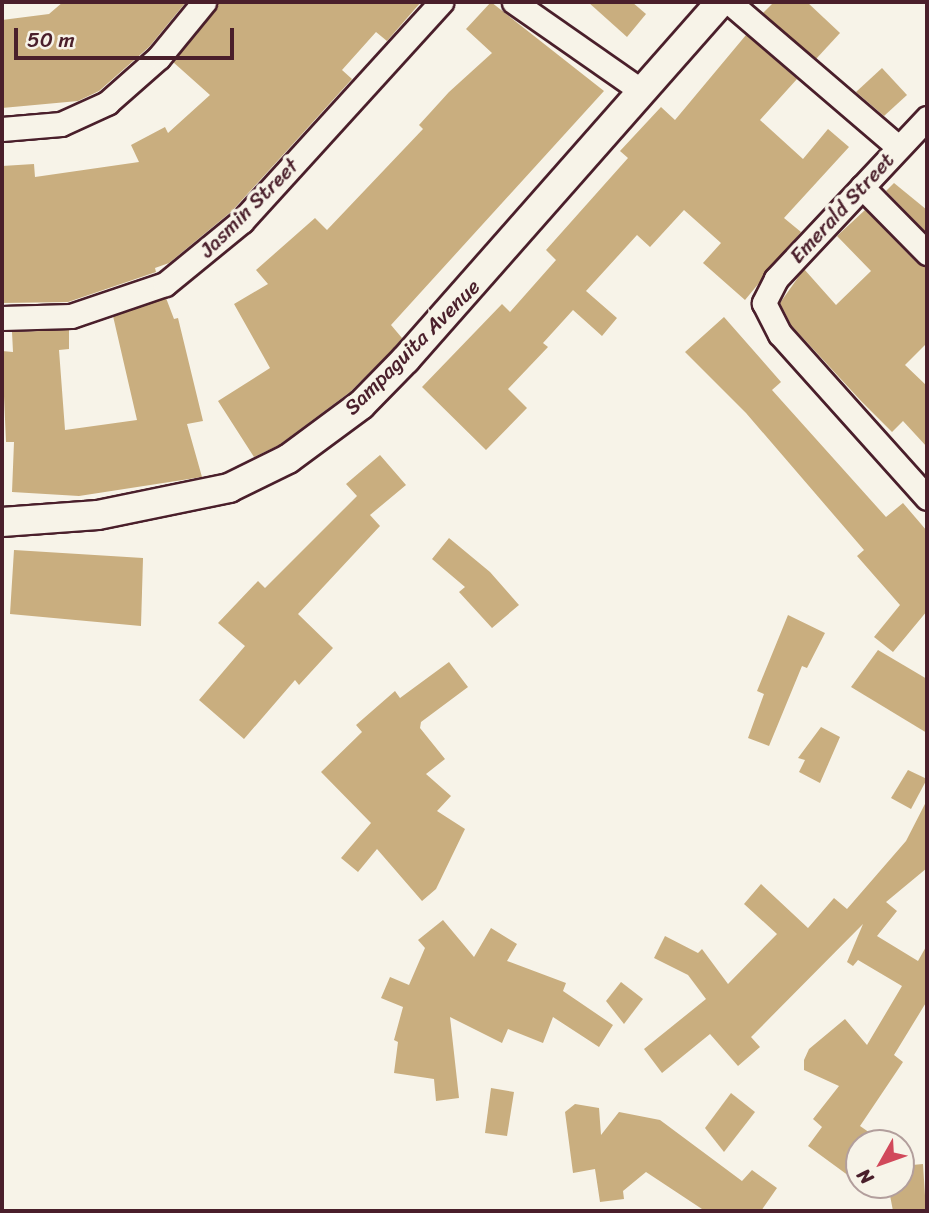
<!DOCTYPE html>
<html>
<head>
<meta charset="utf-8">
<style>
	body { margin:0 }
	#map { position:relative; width:929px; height:1213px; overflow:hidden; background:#f7f3e8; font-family:Sriracha,sans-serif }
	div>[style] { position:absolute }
	.building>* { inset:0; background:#c9ae7f }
	.roads { filter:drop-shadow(2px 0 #4a1f2b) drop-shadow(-2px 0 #4a1f2b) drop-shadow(0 2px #4a1f2b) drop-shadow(0 -2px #4a1f2b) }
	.minor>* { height:23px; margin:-11.5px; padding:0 11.5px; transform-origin:11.5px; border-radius:11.5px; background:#f7f3e8 }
	.tertiary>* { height:28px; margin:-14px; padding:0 14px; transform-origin:14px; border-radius:14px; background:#f7f3e8 }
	span { translate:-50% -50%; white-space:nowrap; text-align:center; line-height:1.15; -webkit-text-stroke:7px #f7f3e8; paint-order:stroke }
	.street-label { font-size:21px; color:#4a1f2b }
	.frame { position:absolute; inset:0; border:4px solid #4a1f2b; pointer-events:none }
	.north { position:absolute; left:845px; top:1129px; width:70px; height:70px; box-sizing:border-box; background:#f7f3e8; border:2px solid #b29e9c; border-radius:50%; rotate:230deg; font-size:19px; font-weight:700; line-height:28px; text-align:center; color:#4a1f2b }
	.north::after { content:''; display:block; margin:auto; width:24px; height:32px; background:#d1495b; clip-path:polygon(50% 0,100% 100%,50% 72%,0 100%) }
	.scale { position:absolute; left:14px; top:28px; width:220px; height:32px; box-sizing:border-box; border:4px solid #4a1f2b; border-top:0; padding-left:9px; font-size:21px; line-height:24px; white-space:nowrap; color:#4a1f2b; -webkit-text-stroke:5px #f7f3e8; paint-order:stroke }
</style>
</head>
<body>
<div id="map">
	<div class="building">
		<div style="clip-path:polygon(63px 2px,186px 2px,149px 47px,99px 91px,78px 101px,2px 108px,2px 20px,49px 14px)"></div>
		<div style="clip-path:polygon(218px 2px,421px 2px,387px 41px,376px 32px,342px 70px,352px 79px,232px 211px,169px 263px,155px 268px,156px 272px,68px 302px,2px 303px,2px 166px,34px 164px,35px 177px,139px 162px,131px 145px,165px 127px,168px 133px,210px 95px,173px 62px)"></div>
		<div style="clip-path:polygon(491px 2px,604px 91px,391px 325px,402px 338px,394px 348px,350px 392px,279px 445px,254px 457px,218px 401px,270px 368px,234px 304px,268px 284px,256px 270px,315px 218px,327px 230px,423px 129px,419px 125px,449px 92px,492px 53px,466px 29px)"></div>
		<div style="clip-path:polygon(588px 2px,632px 2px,646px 14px,627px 37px)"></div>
		<div style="clip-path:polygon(774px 2px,807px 2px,840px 33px,816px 59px,763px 13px)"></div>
		<div style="clip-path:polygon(746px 35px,797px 79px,760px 120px,803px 159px,828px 129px,849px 147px,784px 218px,801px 232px,745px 300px,703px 263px,721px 243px,684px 210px,650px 247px,637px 235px,586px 291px,617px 318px,602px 336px,573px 310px,543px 343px,548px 347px,508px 389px,527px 408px,486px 450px,422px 387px,502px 304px,510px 312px,556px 260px,546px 250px,628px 158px,620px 151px,661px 107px,675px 120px)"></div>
		<div style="clip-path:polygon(882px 68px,907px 95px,884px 116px,856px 92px)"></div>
		<div style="clip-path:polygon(894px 183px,927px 210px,927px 233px,886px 191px)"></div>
		<div style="clip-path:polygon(865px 210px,917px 263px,927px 267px,927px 343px,905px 365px,927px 386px,927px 447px,903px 421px,892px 432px,862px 402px,791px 325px,780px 303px,804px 269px,836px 305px,871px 271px,837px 236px)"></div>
		<div style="clip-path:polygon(166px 298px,174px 319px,178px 318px,203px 421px,187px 424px,202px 477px,79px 496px,12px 492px,14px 442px,6px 442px,2px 351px,13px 352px,12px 332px,69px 330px,69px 349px,59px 350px,65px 430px,137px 420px,113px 316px)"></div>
		<div style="clip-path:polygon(724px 317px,781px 382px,772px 390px,886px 517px,903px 503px,927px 531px,927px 611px,893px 652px,874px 637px,900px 605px,857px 556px,864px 550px,746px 413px,685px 352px)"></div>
		<div style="clip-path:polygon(380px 455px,406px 485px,370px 515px,380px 526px,298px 614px,333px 648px,299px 685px,295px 680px,244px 739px,199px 700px,245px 646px,218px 623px,258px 581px,265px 588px,357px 496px,346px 484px)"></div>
		<div style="clip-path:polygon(449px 538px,490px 572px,519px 605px,492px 628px,459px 592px,465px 587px,432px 559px)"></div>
		<div style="clip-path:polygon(14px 550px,143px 558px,141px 626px,10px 614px)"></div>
		<div style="clip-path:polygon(788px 615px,825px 633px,807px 668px,802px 666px,769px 746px,748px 738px,764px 694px,757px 691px)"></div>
		<div style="clip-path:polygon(878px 650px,927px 679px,927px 733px,851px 687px)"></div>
		<div style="clip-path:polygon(449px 662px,468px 687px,421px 722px,420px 728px,445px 759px,426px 774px,451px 796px,437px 811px,465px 829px,436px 889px,422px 901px,377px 849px,358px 872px,341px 858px,371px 823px,321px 772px,362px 732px,356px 725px,395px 691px,400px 698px)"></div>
		<div style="clip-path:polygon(821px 727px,840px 737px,820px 783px,799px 772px,805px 760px,798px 758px)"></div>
		<div style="clip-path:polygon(908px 770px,927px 779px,911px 809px,891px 798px)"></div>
		<div style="clip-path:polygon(927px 800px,927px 868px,886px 902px,897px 911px,877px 936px,918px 961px,927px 945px,927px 1001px,894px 1055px,903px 1062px,860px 1126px,873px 1135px,873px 1143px,859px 1143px,859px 1163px,849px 1176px,808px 1146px,822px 1127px,813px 1119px,839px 1086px,804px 1070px,804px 1060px,809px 1049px,845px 1019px,867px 1045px,902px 986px,858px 960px,853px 966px,847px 962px,863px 924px,751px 1037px,760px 1047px,738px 1066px,710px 1034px,662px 1073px,644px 1049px,706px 999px,688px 975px,654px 958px,665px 936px,698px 953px,702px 949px,728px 984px,777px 934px,744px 904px,761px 884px,808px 928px,834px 898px,847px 909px,906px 841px)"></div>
		<div style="clip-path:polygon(443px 920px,474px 957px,491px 928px,517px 944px,507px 961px,566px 983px,563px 991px,613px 1025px,599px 1047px,553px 1017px,543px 1043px,508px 1029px,502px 1043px,450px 1017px,459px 1098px,436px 1101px,434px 1079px,394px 1073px,398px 1042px,394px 1040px,403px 1007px,381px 998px,390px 977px,409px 985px,425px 948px,418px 940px)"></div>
		<div style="clip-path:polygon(621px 982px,643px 999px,624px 1024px,606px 1001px)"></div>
		<div style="clip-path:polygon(491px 1088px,514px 1092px,507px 1136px,485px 1133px)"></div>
		<div style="clip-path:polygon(731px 1093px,755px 1112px,724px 1152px,705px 1128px)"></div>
		<div style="clip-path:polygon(575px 1104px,599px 1108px,601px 1135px,619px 1112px,660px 1120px,742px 1181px,752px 1170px,777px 1188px,761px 1211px,705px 1211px,646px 1172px,623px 1191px,624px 1199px,600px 1202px,595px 1169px,573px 1173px,565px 1112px)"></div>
		<div style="clip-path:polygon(923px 1164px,926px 1211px,893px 1211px,888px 1185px,901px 1185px,901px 1166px)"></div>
	</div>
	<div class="roads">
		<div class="minor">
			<div style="left:514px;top:2px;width:157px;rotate:34.9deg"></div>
			<div style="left:729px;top:2px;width:223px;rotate:40.6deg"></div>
			<div style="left:927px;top:118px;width:221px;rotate:133.2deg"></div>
			<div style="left:776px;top:279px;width:27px;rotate:117deg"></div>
			<div style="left:764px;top:303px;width:35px;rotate:63deg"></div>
			<div style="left:780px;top:334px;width:220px;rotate:48.1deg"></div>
			<div style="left:2px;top:129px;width:59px;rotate:-4.8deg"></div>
			<div style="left:61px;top:124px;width:51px;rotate:-24.5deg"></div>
			<div style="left:107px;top:103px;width:69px;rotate:-41.5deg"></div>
			<div style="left:159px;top:57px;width:71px;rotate:-50.7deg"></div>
			<div style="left:862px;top:187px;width:93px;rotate:45.4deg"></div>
			<div style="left:2px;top:318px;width:69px;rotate:-1.7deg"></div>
			<div style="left:71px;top:316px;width:99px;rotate:-18.8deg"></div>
			<div style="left:165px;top:284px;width:99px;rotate:-39.3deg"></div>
			<div style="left:242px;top:221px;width:296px;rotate:-47.7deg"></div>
		</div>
		<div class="tertiary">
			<div style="left:2px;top:522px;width:96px;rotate:-4.2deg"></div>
			<div style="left:98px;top:515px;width:134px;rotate:-11.6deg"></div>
			<div style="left:229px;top:488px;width:66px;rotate:-26.2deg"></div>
			<div style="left:288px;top:459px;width:91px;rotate:-36.5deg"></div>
			<div style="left:361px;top:405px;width:64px;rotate:-45.6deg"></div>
			<div style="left:406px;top:359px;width:476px;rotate:-48.6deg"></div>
		</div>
	</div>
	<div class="street-label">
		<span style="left:249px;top:208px;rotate:-45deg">Jasmin Street</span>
		<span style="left:842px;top:208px;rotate:-47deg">Emerald Street</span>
		<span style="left:412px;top:347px;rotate:-45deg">Sampaguita Avenue</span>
	</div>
	<div class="frame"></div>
	<div class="north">N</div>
	<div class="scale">50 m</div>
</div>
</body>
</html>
